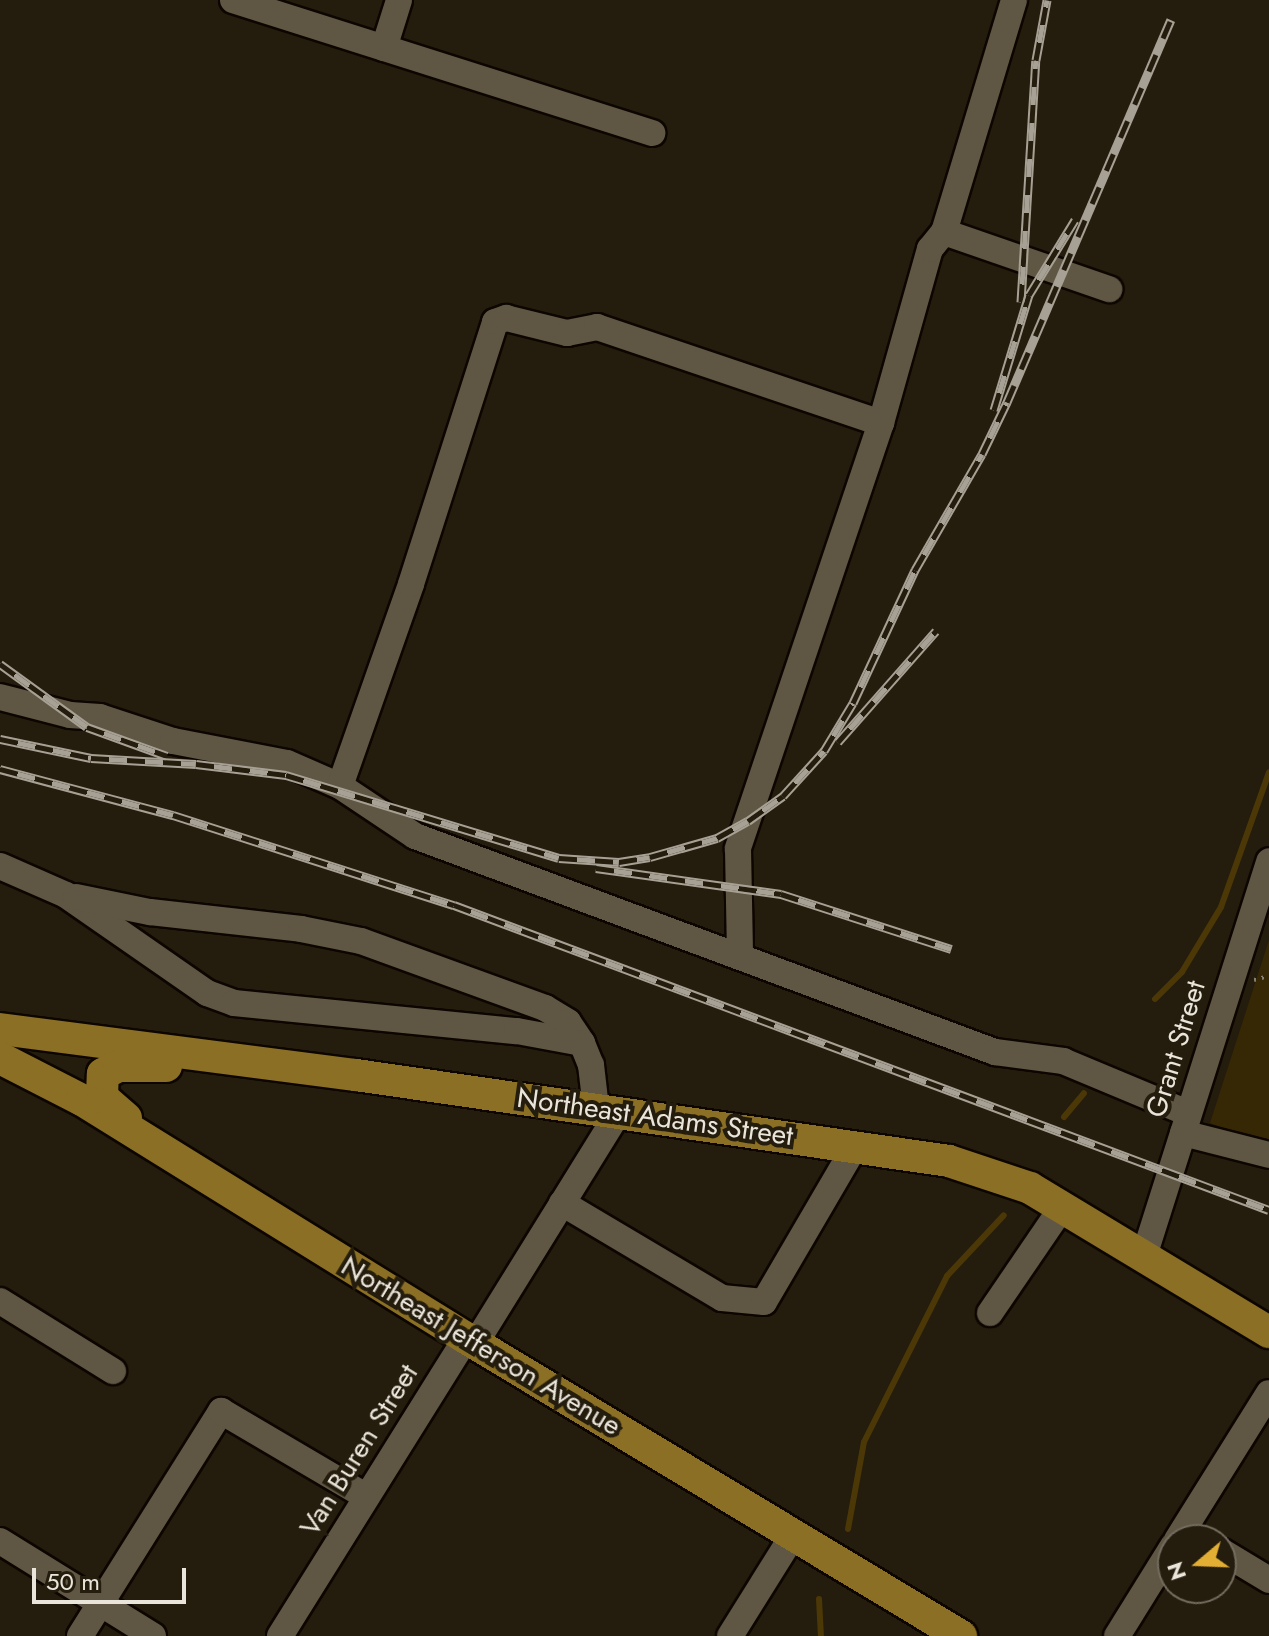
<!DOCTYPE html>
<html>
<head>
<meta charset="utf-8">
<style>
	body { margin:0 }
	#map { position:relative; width:1269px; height:1636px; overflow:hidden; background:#241c0c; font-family:Jost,sans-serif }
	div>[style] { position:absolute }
	.green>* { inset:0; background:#372805 }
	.stream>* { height:6px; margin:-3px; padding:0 3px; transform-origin:3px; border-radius:3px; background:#4c3807 }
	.path>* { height:4px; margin-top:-2px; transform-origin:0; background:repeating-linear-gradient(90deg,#878174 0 2px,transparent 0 8px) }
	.roads { filter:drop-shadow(2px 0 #0d0600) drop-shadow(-2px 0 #0d0600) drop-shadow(0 2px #0d0600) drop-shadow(0 -2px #0d0600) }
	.minor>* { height:26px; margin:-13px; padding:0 13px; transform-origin:13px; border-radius:13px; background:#5f5644 }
	.major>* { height:32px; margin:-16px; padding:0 16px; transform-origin:16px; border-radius:16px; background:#8b6f25 }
	.rail>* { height:9px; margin-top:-4.5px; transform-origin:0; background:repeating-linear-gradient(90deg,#241c0c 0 18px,#a7a195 0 36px); box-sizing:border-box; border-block:2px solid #a7a195 }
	span { translate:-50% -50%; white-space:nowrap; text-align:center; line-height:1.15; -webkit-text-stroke:8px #241c0c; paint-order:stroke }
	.street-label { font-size:28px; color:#eae5db }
	.north { position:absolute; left:1157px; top:1524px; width:80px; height:80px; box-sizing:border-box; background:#241c0c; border:2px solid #736c5f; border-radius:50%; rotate:251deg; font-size:22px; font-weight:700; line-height:32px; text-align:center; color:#eae5db }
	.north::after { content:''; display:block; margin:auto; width:28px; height:36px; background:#e2af34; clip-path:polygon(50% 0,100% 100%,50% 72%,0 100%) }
	.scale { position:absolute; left:32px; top:1568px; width:154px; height:36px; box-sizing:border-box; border:4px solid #eae5db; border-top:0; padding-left:10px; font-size:24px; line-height:28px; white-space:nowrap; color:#eae5db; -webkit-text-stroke:6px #241c0c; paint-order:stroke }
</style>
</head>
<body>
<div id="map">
	<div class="green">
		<div style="clip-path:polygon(1269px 940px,1269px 1145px,1210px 1123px)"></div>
	</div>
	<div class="stream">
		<div style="left:1155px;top:999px;width:38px;rotate:-45deg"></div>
		<div style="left:1182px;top:972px;width:76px;rotate:-59deg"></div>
		<div style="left:1221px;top:907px;width:143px;rotate:-70.4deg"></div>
		<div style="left:1064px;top:1117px;width:31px;rotate:-50deg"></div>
		<div style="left:848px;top:1529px;width:88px;rotate:-79.6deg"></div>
		<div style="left:864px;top:1442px;width:186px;rotate:-63.4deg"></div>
		<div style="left:947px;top:1276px;width:83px;rotate:-46.9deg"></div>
		<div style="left:819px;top:1599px;width:37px;rotate:87deg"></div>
	</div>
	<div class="path">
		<div style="left:1254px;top:980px;width:16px;rotate:-15deg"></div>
	</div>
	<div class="roads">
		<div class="minor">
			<div style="left:233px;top:0;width:440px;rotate:17.6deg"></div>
			<div style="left:384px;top:48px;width:50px;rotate:-72.6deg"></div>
			<div style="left:944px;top:232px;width:242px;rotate:-73.2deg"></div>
			<div style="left:881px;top:423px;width:181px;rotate:-74.3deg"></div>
			<div style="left:930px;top:249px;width:22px;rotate:-51deg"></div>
			<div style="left:944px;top:232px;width:175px;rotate:19.1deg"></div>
			<div style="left:0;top:697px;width:72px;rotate:14.4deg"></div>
			<div style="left:70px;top:715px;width:30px;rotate:4deg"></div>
			<div style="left:100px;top:717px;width:77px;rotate:18.2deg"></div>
			<div style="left:173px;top:741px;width:116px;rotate:10.9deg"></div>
			<div style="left:287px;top:763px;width:58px;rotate:23.5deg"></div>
			<div style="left:340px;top:786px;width:90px;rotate:33.7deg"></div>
			<div style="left:415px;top:836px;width:619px;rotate:20.43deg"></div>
			<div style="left:995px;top:1052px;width:69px;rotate:7.5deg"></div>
			<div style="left:1063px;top:1061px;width:135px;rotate:22.6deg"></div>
			<div style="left:340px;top:786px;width:214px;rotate:-70.6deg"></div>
			<div style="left:411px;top:584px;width:275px;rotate:-72.2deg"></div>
			<div style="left:495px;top:322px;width:12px;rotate:-20deg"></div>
			<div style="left:506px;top:318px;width:63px;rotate:13.8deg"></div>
			<div style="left:567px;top:333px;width:31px;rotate:-11deg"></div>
			<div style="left:597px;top:327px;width:300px;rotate:18.7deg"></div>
			<div style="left:881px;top:423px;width:449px;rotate:108.6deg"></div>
			<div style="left:738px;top:849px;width:106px;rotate:88.9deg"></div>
			<div style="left:0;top:866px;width:72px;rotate:23.7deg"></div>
			<div style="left:66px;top:895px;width:172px;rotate:34.8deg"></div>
			<div style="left:207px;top:993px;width:29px;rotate:20deg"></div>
			<div style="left:234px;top:1003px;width:284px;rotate:5.7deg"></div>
			<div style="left:517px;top:1031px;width:66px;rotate:10.5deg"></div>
			<div style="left:76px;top:897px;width:76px;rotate:11.5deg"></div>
			<div style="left:150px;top:912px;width:152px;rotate:6.4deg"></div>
			<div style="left:301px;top:929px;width:61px;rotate:11.3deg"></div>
			<div style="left:361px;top:941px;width:196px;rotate:20deg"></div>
			<div style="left:545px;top:1008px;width:27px;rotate:31deg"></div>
			<div style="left:568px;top:1022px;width:25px;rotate:56deg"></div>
			<div style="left:582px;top:1043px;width:24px;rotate:68deg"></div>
			<div style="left:591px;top:1065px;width:43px;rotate:83.4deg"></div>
			<div style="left:1183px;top:1133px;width:89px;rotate:14.3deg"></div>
			<div style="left:562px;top:1203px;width:186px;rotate:30.7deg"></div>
			<div style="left:722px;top:1298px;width:42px;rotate:5.4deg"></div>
			<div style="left:764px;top:1302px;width:181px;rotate:-59.7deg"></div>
			<div style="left:1144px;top:1256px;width:414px;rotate:-72.4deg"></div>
			<div style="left:0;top:1301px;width:133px;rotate:31.8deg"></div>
			<div style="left:990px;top:1313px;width:130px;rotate:-55.7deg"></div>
			<div style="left:475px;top:1344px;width:273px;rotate:-58.2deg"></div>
			<div style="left:1177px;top:1540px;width:173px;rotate:-58deg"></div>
			<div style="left:0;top:1541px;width:180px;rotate:31.8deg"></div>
			<div style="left:1221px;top:1551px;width:56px;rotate:31.1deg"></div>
			<div style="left:80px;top:1636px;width:266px;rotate:-57.9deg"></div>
			<div style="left:221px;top:1411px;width:169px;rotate:30.5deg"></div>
			<div style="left:280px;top:1636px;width:351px;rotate:-58deg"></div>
			<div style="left:730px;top:1636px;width:119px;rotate:-58deg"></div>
			<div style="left:1117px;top:1636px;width:106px;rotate:-58.1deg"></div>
		</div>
		<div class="major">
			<div style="left:0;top:1029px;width:359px;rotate:7.4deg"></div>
			<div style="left:356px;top:1075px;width:599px;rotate:8.25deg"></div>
			<div style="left:949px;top:1161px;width:85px;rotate:18.4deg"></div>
			<div style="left:1030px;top:1188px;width:279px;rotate:31.1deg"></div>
			<div style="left:0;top:1058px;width:92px;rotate:27.1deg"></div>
			<div style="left:82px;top:1100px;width:452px;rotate:31.8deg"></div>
			<div style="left:466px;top:1338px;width:578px;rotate:31.05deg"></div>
			<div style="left:126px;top:1118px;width:32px;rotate:-139deg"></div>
			<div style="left:102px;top:1097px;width:23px;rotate:-88deg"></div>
			<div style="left:103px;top:1074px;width:18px;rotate:-27deg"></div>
			<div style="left:119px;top:1066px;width:47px"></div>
		</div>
	</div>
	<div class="rail">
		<div style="left:1021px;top:302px;width:242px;rotate:-86.5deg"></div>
		<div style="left:1036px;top:60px;width:61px;rotate:-79.6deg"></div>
		<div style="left:994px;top:410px;width:120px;rotate:-73.1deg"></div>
		<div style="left:1029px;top:295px;width:88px;rotate:-58.5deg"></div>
		<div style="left:0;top:664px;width:107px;rotate:35.9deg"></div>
		<div style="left:87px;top:727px;width:85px;rotate:19.9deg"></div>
		<div style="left:0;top:739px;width:93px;rotate:11.8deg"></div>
		<div style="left:91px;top:758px;width:105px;rotate:3.3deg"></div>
		<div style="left:196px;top:764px;width:91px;rotate:7deg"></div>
		<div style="left:286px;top:775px;width:285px;rotate:16.9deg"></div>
		<div style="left:559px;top:858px;width:60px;rotate:3.8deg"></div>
		<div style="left:619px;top:862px;width:31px;rotate:-9deg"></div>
		<div style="left:650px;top:857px;width:70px;rotate:-15.8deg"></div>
		<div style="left:717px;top:838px;width:35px;rotate:-29deg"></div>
		<div style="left:748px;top:821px;width:43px;rotate:-35.5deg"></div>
		<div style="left:783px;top:796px;width:61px;rotate:-47.7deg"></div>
		<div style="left:824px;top:751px;width:56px;rotate:-58.9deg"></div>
		<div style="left:853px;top:703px;width:147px;rotate:-65deg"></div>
		<div style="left:915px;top:570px;width:134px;rotate:-60deg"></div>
		<div style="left:982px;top:454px;width:58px;rotate:-64.3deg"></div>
		<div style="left:1007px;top:402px;width:416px;rotate:-66.8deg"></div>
		<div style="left:838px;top:742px;width:148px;rotate:-48.6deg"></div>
		<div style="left:0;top:769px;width:179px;rotate:14.9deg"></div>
		<div style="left:173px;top:815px;width:295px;rotate:17.8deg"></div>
		<div style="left:454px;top:905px;width:870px;rotate:20.52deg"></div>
		<div style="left:596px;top:868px;width:187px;rotate:8deg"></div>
		<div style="left:781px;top:894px;width:179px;rotate:17.9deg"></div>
	</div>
	<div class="street-label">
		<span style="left:1176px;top:1049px;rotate:-73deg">Grant Street</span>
		<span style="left:655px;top:1117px;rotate:8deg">Northeast Adams Street</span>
		<span style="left:481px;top:1346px;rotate:31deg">Northeast Jefferson Avenue</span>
		<span style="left:359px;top:1450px;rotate:-58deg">Van Buren Street</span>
	</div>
	<div class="north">N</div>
	<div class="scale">50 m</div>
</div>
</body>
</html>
